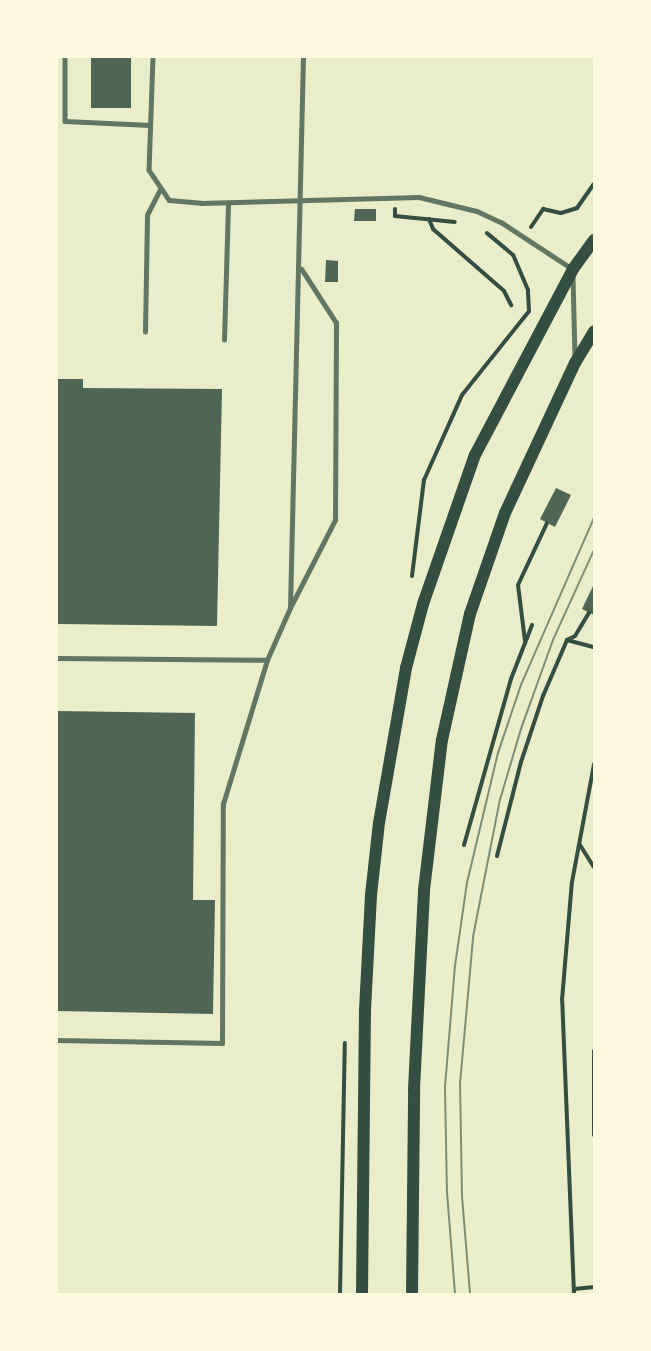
<!DOCTYPE html>
<html>
<head>
<meta charset="utf-8">
<style>
	body { margin:0 }
	#map { position:relative; width:651px; height:1351px; overflow:hidden; background:#e9edc9; font-family:"IBM Plex Sans",sans-serif }
	div>[style] { position:absolute }
	.building>* { inset:0; background:#4f6655 }
	.path>* { height:4px; margin:-2px; padding:0 2px; transform-origin:2px; border-radius:2px; background:#344e41 }
	.service>* { height:4.5px; margin:-2.25px; padding:0 2.25px; transform-origin:2.25px; border-radius:2.25px; background:#617663 }
	.secondary>* { height:12px; margin:-6px; padding:0 6px; transform-origin:6px; border-radius:6px; background:#344e41 }
	.tram>* { height:1.5px; margin:-0.75px; padding:0 0.75px; transform-origin:0.75px; border-radius:0.75px; background:#7c8e77 }
	span { translate:-50% -50%; white-space:nowrap; text-align:center; line-height:1.15; -webkit-text-stroke:6px #fefae0; paint-order:stroke }
	.frame { position:absolute; inset:0; border:58px solid #fefae0; pointer-events:none }
</style>
</head>
<body>
<div id="map">
	<div class="building">
		<div style="clip-path:polygon(91px 57px,131px 57px,131px 108px,91px 108px)"></div>
		<div style="clip-path:polygon(355px 209px,376px 209px,376px 221px,354px 221px)"></div>
		<div style="clip-path:polygon(326px 260px,338px 261px,338px 282px,325px 282px)"></div>
		<div style="clip-path:polygon(57px 379px,83px 379px,83px 388px,222px 389px,217px 626px,57px 624px)"></div>
		<div style="clip-path:polygon(556px 488px,571px 495px,555px 527px,540px 519px)"></div>
		<div style="clip-path:polygon(594px 584px,594px 615px,582px 609px)"></div>
		<div style="clip-path:polygon(57px 711px,195px 713px,193px 900px,215px 900px,213px 1014px,57px 1011px)"></div>
	</div>
	<div class="path">
		<div style="left:395px;top:209px;width:7px;rotate:90deg"></div>
		<div style="left:395px;top:216px;width:60px;rotate:5.7deg"></div>
		<div style="left:429px;top:219px;width:11px;rotate:68deg"></div>
		<div style="left:433px;top:229px;width:94px;rotate:41.1deg"></div>
		<div style="left:504px;top:291px;width:16px;rotate:63deg"></div>
		<div style="left:531px;top:227px;width:22px;rotate:-56deg"></div>
		<div style="left:543px;top:209px;width:18px;rotate:13deg"></div>
		<div style="left:561px;top:213px;width:17px;rotate:-17deg"></div>
		<div style="left:577px;top:208px;width:29px;rotate:-55deg"></div>
		<div style="left:412px;top:576px;width:97px;rotate:-82.9deg"></div>
		<div style="left:424px;top:480px;width:93px;rotate:-65.9deg"></div>
		<div style="left:462px;top:395px;width:107px;rotate:-51.4deg"></div>
		<div style="left:529px;top:311px;width:21px;rotate:-93deg"></div>
		<div style="left:528px;top:290px;width:38px;rotate:-113deg"></div>
		<div style="left:513px;top:255px;width:34px;rotate:-140deg"></div>
		<div style="left:567px;top:640px;width:28px;rotate:15deg"></div>
		<div style="left:525px;top:641px;width:56px;rotate:-97.1deg"></div>
		<div style="left:518px;top:585px;width:68px;rotate:-64.9deg"></div>
		<div style="left:464px;top:845px;width:173px;rotate:-74.2deg"></div>
		<div style="left:511px;top:679px;width:58px;rotate:-68.7deg"></div>
		<div style="left:580px;top:845px;width:26px;rotate:58deg"></div>
		<div style="left:497px;top:856px;width:97px;rotate:-75.7deg"></div>
		<div style="left:521px;top:762px;width:70px;rotate:-71.6deg"></div>
		<div style="left:543px;top:696px;width:61px;rotate:-66.8deg"></div>
		<div style="left:567px;top:640px;width:9px;rotate:-27deg"></div>
		<div style="left:575px;top:636px;width:27px;rotate:-59deg"></div>
		<div style="left:594px;top:1051px;width:84px;rotate:90deg"></div>
		<div style="left:574px;top:1289px;width:20px;rotate:-6deg"></div>
		<div style="left:340px;top:1294px;width:251px;rotate:-88.9deg"></div>
		<div style="left:574px;top:1294px;width:294px;rotate:-92.3deg"></div>
		<div style="left:562px;top:1000px;width:118px;rotate:-85.2deg"></div>
		<div style="left:572px;top:882px;width:120px;rotate:-79.4deg"></div>
	</div>
	<div class="service">
		<div style="left:65px;top:57px;width:64px;rotate:90deg"></div>
		<div style="left:65px;top:121px;width:85px;rotate:2.7deg"></div>
		<div style="left:153px;top:57px;width:113px;rotate:92deg"></div>
		<div style="left:149px;top:170px;width:36px;rotate:56deg"></div>
		<div style="left:169px;top:200px;width:32px;rotate:5deg"></div>
		<div style="left:201px;top:203px;width:218px;rotate:-1.6deg"></div>
		<div style="left:419px;top:197px;width:60px;rotate:13.6deg"></div>
		<div style="left:477px;top:211px;width:26px;rotate:25deg"></div>
		<div style="left:501px;top:222px;width:84px;rotate:33.3deg"></div>
		<div style="left:573px;top:276px;width:81px;rotate:88.6deg"></div>
		<div style="left:145px;top:332px;width:117px;rotate:-89deg"></div>
		<div style="left:147px;top:215px;width:28px;rotate:-63deg"></div>
		<div style="left:224px;top:340px;width:137px;rotate:-88.3deg"></div>
		<div style="left:291px;top:606px;width:97px;rotate:-62.9deg"></div>
		<div style="left:335px;top:520px;width:197px;rotate:-89.7deg"></div>
		<div style="left:336px;top:323px;width:64px;rotate:-122.9deg"></div>
		<div style="left:57px;top:658px;width:210px;rotate:0.5deg"></div>
		<div style="left:267px;top:660px;width:57px;rotate:-66.1deg"></div>
		<div style="left:290px;top:608px;width:551px;rotate:-88.65deg"></div>
		<div style="left:57px;top:1040px;width:165px;rotate:1deg"></div>
		<div style="left:222px;top:1043px;width:239px;rotate:-89.8deg"></div>
		<div style="left:223px;top:804px;width:151px;rotate:-73deg"></div>
	</div>
	<div class="secondary">
		<div style="left:362px;top:1294px;width:284px;rotate:-89.4deg"></div>
		<div style="left:365px;top:1010px;width:115px;rotate:-87deg"></div>
		<div style="left:371px;top:895px;width:72px;rotate:-83.7deg"></div>
		<div style="left:379px;top:823px;width:157px;rotate:-80.1deg"></div>
		<div style="left:406px;top:668px;width:66px;rotate:-75.1deg"></div>
		<div style="left:423px;top:604px;width:158px;rotate:-70.8deg"></div>
		<div style="left:475px;top:455px;width:210px;rotate:-62.2deg"></div>
		<div style="left:573px;top:269px;width:36px;rotate:-54deg"></div>
		<div style="left:412px;top:1294px;width:205px;rotate:-89.4deg"></div>
		<div style="left:414px;top:1089px;width:199px;rotate:-87.1deg"></div>
		<div style="left:424px;top:890px;width:151px;rotate:-83.2deg"></div>
		<div style="left:442px;top:740px;width:129px;rotate:-77.5deg"></div>
		<div style="left:470px;top:614px;width:107px;rotate:-70.9deg"></div>
		<div style="left:505px;top:513px;width:166px;rotate:-65deg"></div>
		<div style="left:575px;top:363px;width:37px;rotate:-59deg"></div>
	</div>
	<div class="tram">
		<div style="left:455px;top:1294px;width:101px;rotate:-94.5deg"></div>
		<div style="left:447px;top:1193px;width:106px;rotate:-91.1deg"></div>
		<div style="left:445px;top:1087px;width:121px;rotate:-85.3deg"></div>
		<div style="left:455px;top:966px;width:84px;rotate:-81.8deg"></div>
		<div style="left:467px;top:883px;width:134px;rotate:-76.6deg"></div>
		<div style="left:498px;top:753px;width:72px;rotate:-71.3deg"></div>
		<div style="left:521px;top:685px;width:182px;rotate:-66.4deg"></div>
		<div style="left:470px;top:1294px;width:98px;rotate:-94.7deg"></div>
		<div style="left:462px;top:1196px;width:112px;rotate:-91deg"></div>
		<div style="left:460px;top:1084px;width:148px;rotate:-84.9deg"></div>
		<div style="left:473px;top:937px;width:140px;rotate:-78.9deg"></div>
		<div style="left:500px;top:800px;width:74px;rotate:-73.5deg"></div>
		<div style="left:521px;top:729px;width:95px;rotate:-70.2deg"></div>
		<div style="left:553px;top:640px;width:99px;rotate:-65.5deg"></div>
	</div>
	<div class="frame"></div>
</div>
</body>
</html>
